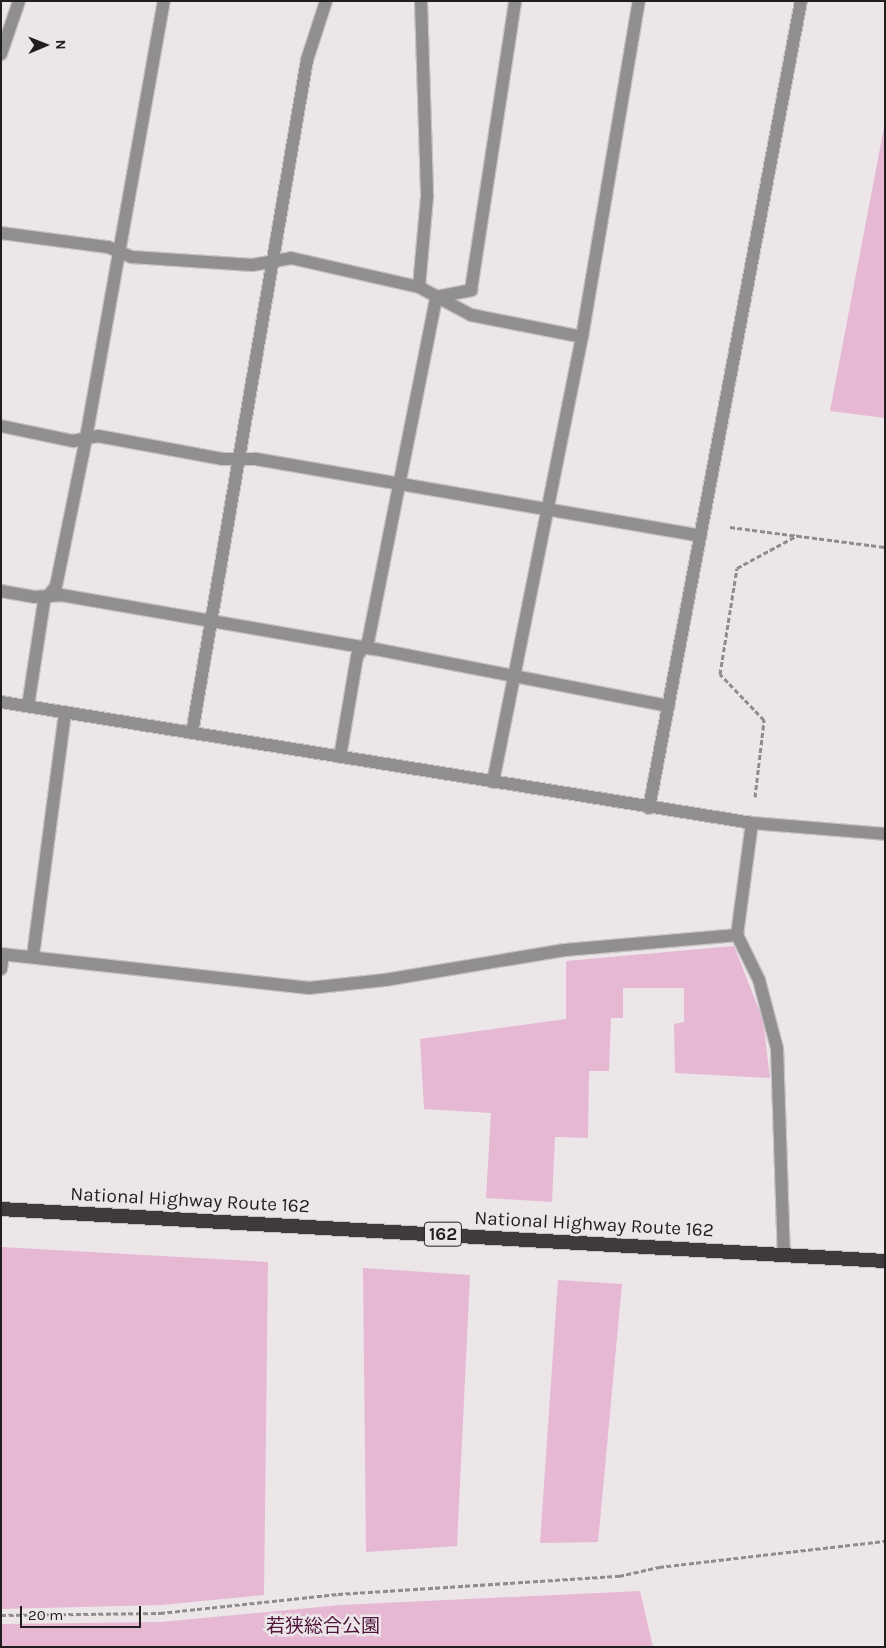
<!DOCTYPE html>
<html>
<head>
<meta charset="utf-8">
<style>
	body { margin:0 }
	#map { position:relative; width:886px; height:1648px; overflow:hidden; background:#ece6e9; font-family:Karla,"Noto Sans JP",sans-serif }
	div>[style] { position:absolute }
	.green>* { inset:0; background:#e6b8d3 }
	.path>* { height:3px; margin-top:-1.5px; transform-origin:0; background:repeating-linear-gradient(90deg,#908c8e 0 5px,transparent 0 7.5px) }
	.roads { filter:drop-shadow(1px 0 #c7c2c5) drop-shadow(-1px 0 #c7c2c5) drop-shadow(0 1px #c7c2c5) drop-shadow(0 -1px #c7c2c5) }
	.service>* { height:12px; margin:-6px; padding:0 6px; transform-origin:6px; border-radius:6px; background:#918e90 }
	.minor>* { height:12px; margin:-6px; padding:0 6px; transform-origin:6px; border-radius:6px; background:#918e90 }
	.trunk>* { height:14px; margin:-7px; padding:0 7px; transform-origin:7px; border-radius:7px; background:#3f3a3d }
	span { translate:-50% -50%; white-space:nowrap; text-align:center; line-height:1.15; -webkit-text-stroke:5px #ece6e9; paint-order:stroke }
	.shield-label span { padding:1px 4px; background:#ece6e9; border:1px solid; border-radius:4px; -webkit-text-stroke-width:0 }
	.shield-label { font-size:18px; color:#201e1f; font-weight:700 }
	.street-label { font-size:19px; color:#201e1f }
	.park-label { font-size:19px; color:#50153d }
	.frame { position:absolute; inset:0; border:2px solid #201e1f; pointer-events:none }
	.north { position:absolute; left:20px; top:20px; width:50px; height:50px; -webkit-text-stroke:4px #ece6e9; paint-order:stroke; rotate:89deg; font-size:14px; font-weight:700; line-height:20px; text-align:center; color:#201e1f }
	.north::after { content:''; display:block; margin:auto; width:18px; height:22px; background:#201e1f; clip-path:polygon(50% 0,100% 100%,50% 72%,0 100%) }
	.scale { position:absolute; left:20px; top:1606px; width:121px; height:22px; box-sizing:border-box; border:2px solid #201e1f; border-top:0; padding-left:6px; font-size:15px; line-height:18px; white-space:nowrap; color:#201e1f; -webkit-text-stroke:4px #ece6e9; paint-order:stroke }
</style>
</head>
<body>
<div id="map">
	<div class="green">
		<div style="clip-path:polygon(885px 122px,885px 418px,830px 411px)"></div>
		<div style="clip-path:polygon(734px 946px,763px 1020px,770px 1078px,675px 1073px,674px 1024px,684px 1022px,684px 988px,623px 988px,623px 1018px,611px 1018px,609px 1071px,589px 1071px,588px 1138px,555px 1137px,552px 1202px,486px 1198px,491px 1113px,424px 1109px,420px 1039px,566px 1019px,566px 961px)"></div>
		<div style="clip-path:polygon(1px 1247px,268px 1262px,264px 1595px,162px 1605px,1px 1609px)"></div>
		<div style="clip-path:polygon(363px 1268px,470px 1275px,457px 1546px,366px 1552px)"></div>
		<div style="clip-path:polygon(558px 1280px,622px 1284px,598px 1542px,540px 1543px)"></div>
		<div style="clip-path:polygon(640px 1591px,653px 1647px,1px 1647px,1px 1624px,161px 1622px,341px 1605px)"></div>
	</div>
	<div class="path">
		<div style="left:730px;top:527px;width:156px;rotate:7.4deg"></div>
		<div style="left:755px;top:797px;width:78px;rotate:-83.3deg"></div>
		<div style="left:764px;top:720px;width:64px;rotate:-133.7deg"></div>
		<div style="left:720px;top:674px;width:107px;rotate:-80.9deg"></div>
		<div style="left:737px;top:568px;width:69px;rotate:-28.4deg"></div>
		<div style="left:1px;top:1615px;width:159px;rotate:-0.7deg"></div>
		<div style="left:160px;top:1613px;width:179px;rotate:-6.1deg"></div>
		<div style="left:338px;top:1594px;width:282px;rotate:-3.7deg"></div>
		<div style="left:619px;top:1576px;width:41px;rotate:-12.7deg"></div>
		<div style="left:659px;top:1567px;width:227px;rotate:-6.6deg"></div>
	</div>
	<div class="roads">
		<div class="service">
			<div style="left:421px;top:1px;width:196px;rotate:88.2deg"></div>
			<div style="left:427px;top:197px;width:90px;rotate:95.1deg"></div>
			<div style="left:419px;top:287px;width:59px;rotate:28.3deg"></div>
			<div style="left:471px;top:315px;width:113px;rotate:11.2deg"></div>
			<div style="left:1px;top:54px;width:56px;rotate:-71.2deg"></div>
			<div style="left:1px;top:233px;width:108px;rotate:7.5deg"></div>
			<div style="left:108px;top:247px;width:26px;rotate:23deg"></div>
			<div style="left:132px;top:257px;width:120px;rotate:3.8deg"></div>
			<div style="left:252px;top:265px;width:40px;rotate:-10deg"></div>
			<div style="left:291px;top:258px;width:131px;rotate:12.8deg"></div>
			<div style="left:1px;top:426px;width:74px;rotate:11.8deg"></div>
			<div style="left:73px;top:441px;width:25px;rotate:-11deg"></div>
			<div style="left:98px;top:436px;width:126px;rotate:10.5deg"></div>
			<div style="left:222px;top:459px;width:34px"></div>
			<div style="left:256px;top:459px;width:451px;rotate:9.8deg"></div>
			<div style="left:1px;top:591px;width:35px;rotate:10deg"></div>
			<div style="left:35px;top:597px;width:26px;rotate:-4deg"></div>
			<div style="left:61px;top:595px;width:319px;rotate:9.8deg"></div>
			<div style="left:375px;top:649px;width:299px;rotate:11deg"></div>
			<div style="left:28px;top:706px;width:106px;rotate:-81.3deg"></div>
			<div style="left:44px;top:601px;width:19px;rotate:-51deg"></div>
			<div style="left:56px;top:586px;width:151px;rotate:-78.5deg"></div>
			<div style="left:86px;top:438px;width:444px;rotate:-79.9deg"></div>
			<div style="left:192px;top:733px;width:683px;rotate:-80.3deg"></div>
			<div style="left:307px;top:60px;width:62px;rotate:-72.1deg"></div>
			<div style="left:340px;top:757px;width:102px;rotate:-80.4deg"></div>
			<div style="left:357px;top:656px;width:18px;rotate:-52deg"></div>
			<div style="left:368px;top:642px;width:352px;rotate:-78.8deg"></div>
			<div style="left:436px;top:297px;width:36px;rotate:-11deg"></div>
			<div style="left:471px;top:290px;width:292px;rotate:-81.3deg"></div>
			<div style="left:493px;top:782px;width:454px;rotate:-78.7deg"></div>
			<div style="left:582px;top:337px;width:341px;rotate:-80.4deg"></div>
			<div style="left:649px;top:808px;width:821px;rotate:-79.33deg"></div>
			<div style="left:737px;top:935px;width:50px;rotate:63.9deg"></div>
			<div style="left:759px;top:980px;width:70px;rotate:75.2deg"></div>
			<div style="left:777px;top:1048px;width:207px;rotate:88.1deg"></div>
			<div style="left:33px;top:956px;width:246px;rotate:-82.5deg"></div>
			<div style="left:1px;top:969px;width:15px;rotate:-82deg"></div>
		</div>
		<div class="minor">
			<div style="left:1px;top:702px;width:761px;rotate:9.15deg"></div>
			<div style="left:752px;top:823px;width:133px;rotate:4.7deg"></div>
			<div style="left:1px;top:954px;width:310px;rotate:6.3deg"></div>
			<div style="left:309px;top:988px;width:76px;rotate:-6deg"></div>
			<div style="left:385px;top:980px;width:182px;rotate:-9.5deg"></div>
			<div style="left:565px;top:950px;width:173px;rotate:-5deg"></div>
			<div style="left:737px;top:935px;width:113px;rotate:-82.4deg"></div>
		</div>
		<div class="trunk">
			<div style="left:1px;top:1209px;width:886px;rotate:3.37deg"></div>
		</div>
	</div>
	<div class="shield-label">
		<span style="left:443px;top:1234px">162</span>
	</div>
	<div class="street-label">
		<span style="left:190px;top:1201px;rotate:3deg">National Highway Route 162</span>
		<span style="left:594px;top:1225px;rotate:3deg">National Highway Route 162</span>
	</div>
	<div class="park-label">
		<span style="left:323px;top:1627px">若狭総合公園</span>
	</div>
	<div class="frame"></div>
	<div class="north">N</div>
	<div class="scale">20 m</div>
</div>
</body>
</html>
